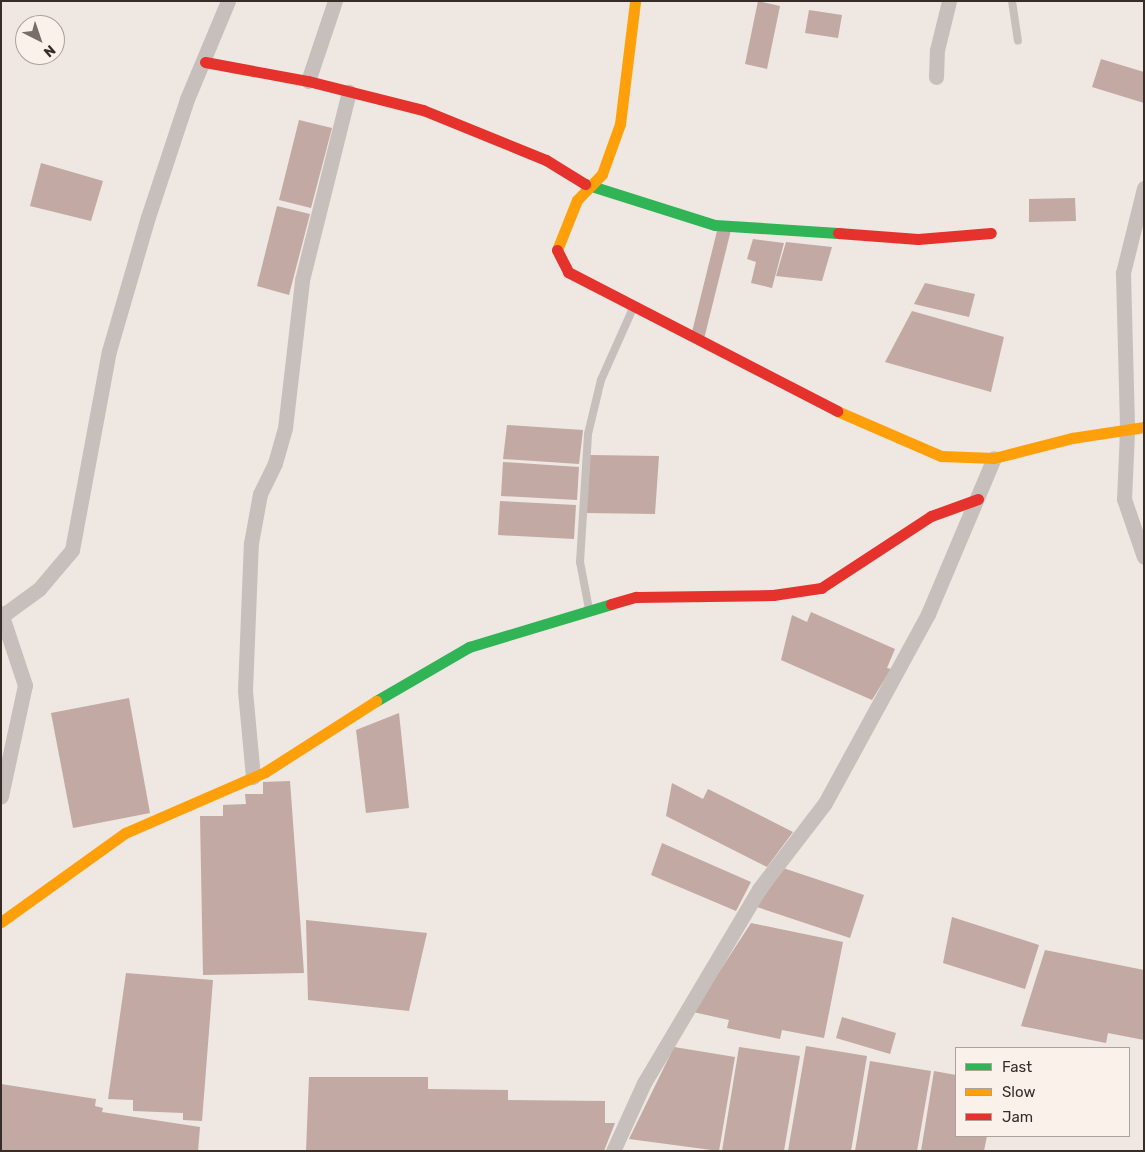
<!DOCTYPE html>
<html>
<head>
<meta charset="utf-8">
<style>
	body { margin:0 }
	#map { position:relative; width:1145px; height:1152px; overflow:hidden; background:#eee7e2; font-family:Rubik,sans-serif }
	div>[style] { position:absolute }
	.building>* { inset:0; background:#c2a9a3 }
	.lane>* { height:8px; margin:-4px; padding:0 4px; transform-origin:4px; border-radius:4px; background:#c7bfbb }
	.street>* { height:15px; margin:-7.5px; padding:0 7.5px; transform-origin:7.5px; border-radius:7.5px; background:#c7bfbb }
	.fast>* { height:11px; margin:-5.5px; padding:0 5.5px; transform-origin:5.5px; border-radius:5.5px; background:#30b455 }
	.slow>* { height:11px; margin:-5.5px; padding:0 5.5px; transform-origin:5.5px; border-radius:5.5px; background:#ff9f0a }
	.jam>* { height:11px; margin:-5.5px; padding:0 5.5px; transform-origin:5.5px; border-radius:5.5px; background:#e5322d }
	span { translate:-50% -50%; white-space:nowrap; text-align:center; line-height:1.15; -webkit-text-stroke:4px #faf1ea; paint-order:stroke }
	.frame { position:absolute; inset:0; border:2px solid #382c29; pointer-events:none }
	.legend { position:absolute; left:955px; top:1047px; width:175px; height:90px; box-sizing:border-box; background:#faf1ea; border:1px solid #aca29d; margin:0; padding:6px 9px; list-style:none; font-size:15px; color:#382c29 }
	.legend li { display:flex; align-items:center; gap:10px; height:25px }
	.legend b { width:25px; border:1px solid #aca29d }
	.north { position:absolute; left:15px; top:15px; width:50px; height:50px; box-sizing:border-box; background:#faf1ea; border:1px solid #aca29d; border-radius:50%; rotate:139deg; font-size:14px; font-weight:700; line-height:20px; text-align:center; color:#382c29 }
	.north::after { content:''; display:block; margin:auto; width:18px; height:22px; background:#786d6a; clip-path:polygon(50% 0,100% 100%,50% 72%,0 100%) }
</style>
</head>
<body>
<div id="map">
	<div class="building">
		<div style="clip-path:polygon(758px 1px,780px 6px,767px 69px,745px 64px)"></div>
		<div style="clip-path:polygon(809px 10px,842px 15px,838px 38px,805px 33px)"></div>
		<div style="clip-path:polygon(1101px 59px,1144px 72px,1144px 103px,1092px 87px)"></div>
		<div style="clip-path:polygon(299px 120px,332px 128px,311px 208px,279px 200px)"></div>
		<div style="clip-path:polygon(41px 163px,103px 181px,91px 221px,30px 206px)"></div>
		<div style="clip-path:polygon(1075px 198px,1076px 221px,1029px 222px,1029px 199px)"></div>
		<div style="clip-path:polygon(277px 206px,310px 214px,289px 295px,257px 286px)"></div>
		<div style="clip-path:polygon(718px 227px,731px 230px,704px 339px,691px 336px)"></div>
		<div style="clip-path:polygon(753px 239px,784px 243px,772px 288px,751px 283px,756px 262px,747px 259px)"></div>
		<div style="clip-path:polygon(786px 242px,832px 247px,822px 281px,776px 276px)"></div>
		<div style="clip-path:polygon(925px 283px,975px 294px,969px 317px,914px 304px)"></div>
		<div style="clip-path:polygon(912px 311px,1004px 337px,991px 392px,885px 362px)"></div>
		<div style="clip-path:polygon(507px 425px,583px 430px,579px 464px,503px 459px)"></div>
		<div style="clip-path:polygon(590px 455px,659px 456px,655px 514px,586px 513px)"></div>
		<div style="clip-path:polygon(503px 462px,579px 467px,577px 500px,501px 496px)"></div>
		<div style="clip-path:polygon(500px 501px,576px 505px,574px 539px,498px 535px)"></div>
		<div style="clip-path:polygon(811px 612px,895px 649px,887px 668px,891px 669px,872px 700px,781px 660px,792px 615px,807px 622px)"></div>
		<div style="clip-path:polygon(129px 698px,150px 813px,73px 828px,51px 713px)"></div>
		<div style="clip-path:polygon(399px 713px,409px 808px,366px 813px,356px 730px)"></div>
		<div style="clip-path:polygon(290px 781px,304px 973px,203px 975px,200px 816px,223px 816px,223px 805px,246px 804px,245px 794px,263px 794px,263px 782px)"></div>
		<div style="clip-path:polygon(672px 783px,703px 799px,708px 789px,793px 832px,767px 867px,666px 816px)"></div>
		<div style="clip-path:polygon(662px 843px,751px 882px,736px 911px,651px 875px)"></div>
		<div style="clip-path:polygon(783px 868px,864px 895px,850px 938px,757px 907px)"></div>
		<div style="clip-path:polygon(952px 917px,1039px 945px,1025px 989px,943px 963px)"></div>
		<div style="clip-path:polygon(306px 920px,427px 933px,409px 1011px,308px 1000px)"></div>
		<div style="clip-path:polygon(751px 923px,843px 942px,824px 1038px,782px 1030px,780px 1039px,727px 1028px,729px 1020px,693px 1012px)"></div>
		<div style="clip-path:polygon(1045px 950px,1144px 970px,1144px 1040px,1108px 1033px,1106px 1043px,1021px 1026px)"></div>
		<div style="clip-path:polygon(126px 973px,213px 980px,202px 1121px,183px 1120px,183px 1113px,133px 1111px,133px 1100px,108px 1099px)"></div>
		<div style="clip-path:polygon(842px 1017px,896px 1033px,890px 1054px,836px 1038px)"></div>
		<div style="clip-path:polygon(806px 1046px,867px 1056px,851px 1151px,788px 1151px)"></div>
		<div style="clip-path:polygon(674px 1047px,735px 1057px,719px 1151px,629px 1139px)"></div>
		<div style="clip-path:polygon(739px 1047px,800px 1056px,784px 1151px,722px 1151px)"></div>
		<div style="clip-path:polygon(870px 1061px,931px 1071px,917px 1151px,855px 1151px)"></div>
		<div style="clip-path:polygon(934px 1071px,956px 1075px,956px 1136px,987px 1136px,984px 1151px,921px 1151px)"></div>
		<div style="clip-path:polygon(309px 1077px,428px 1077px,428px 1089px,508px 1090px,508px 1100px,605px 1101px,605px 1123px,615px 1123px,604px 1151px,306px 1151px)"></div>
		<div style="clip-path:polygon(1px 1084px,96px 1099px,95px 1106px,103px 1108px,102px 1112px,200px 1127px,198px 1151px,1px 1151px)"></div>
	</div>
	<div class="lane">
		<div style="left:1012px;top:1px;width:40px;rotate:81.5deg"></div>
		<div style="left:589px;top:609px;width:48px;rotate:-100.8deg"></div>
		<div style="left:580px;top:562px;width:128px;rotate:-86.4deg"></div>
		<div style="left:588px;top:434px;width:56px;rotate:-76.5deg"></div>
		<div style="left:601px;top:380px;width:79px;rotate:-66deg"></div>
	</div>
	<div class="street">
		<div style="left:936px;top:77px;width:27px;rotate:-88deg"></div>
		<div style="left:937px;top:50px;width:50px;rotate:-76.2deg"></div>
		<div style="left:308px;top:81px;width:84px;rotate:-71.4deg"></div>
		<div style="left:1144px;top:188px;width:88px;rotate:103.9deg"></div>
		<div style="left:1123px;top:273px;width:158px;rotate:88.5deg"></div>
		<div style="left:1127px;top:431px;width:68px;rotate:92.5deg"></div>
		<div style="left:1124px;top:499px;width:61px;rotate:71deg"></div>
		<div style="left:1px;top:613px;width:76px;rotate:71.6deg"></div>
		<div style="left:25px;top:685px;width:114px;rotate:102.2deg"></div>
		<div style="left:2px;top:616px;width:46px;rotate:-36.1deg"></div>
		<div style="left:39px;top:589px;width:51px;rotate:-49.8deg"></div>
		<div style="left:72px;top:550px;width:202px;rotate:-79.5deg"></div>
		<div style="left:109px;top:351px;width:140px;rotate:-73.8deg"></div>
		<div style="left:148px;top:217px;width:124px;rotate:-71.7deg"></div>
		<div style="left:187px;top:99px;width:106px;rotate:-67.3deg"></div>
		<div style="left:253px;top:777px;width:87px;rotate:-95.3deg"></div>
		<div style="left:245px;top:690px;width:147px;rotate:-87.7deg"></div>
		<div style="left:251px;top:543px;width:50px;rotate:-79.6deg"></div>
		<div style="left:260px;top:494px;width:34px;rotate:-64deg"></div>
		<div style="left:275px;top:463px;width:36px;rotate:-74deg"></div>
		<div style="left:285px;top:428px;width:149px;rotate:-83.4deg"></div>
		<div style="left:302px;top:280px;width:194px;rotate:-76deg"></div>
		<div style="left:613px;top:1151px;width:75px;rotate:-65.5deg"></div>
		<div style="left:644px;top:1083px;width:226px;rotate:-59.3deg"></div>
		<div style="left:759px;top:889px;width:108px;rotate:-52.5deg"></div>
		<div style="left:825px;top:803px;width:215px;rotate:-61.4deg"></div>
		<div style="left:928px;top:614px;width:169px;rotate:-67.1deg"></div>
	</div>
	<div class="fast">
		<div style="left:585px;top:184px;width:136px;rotate:17.5deg"></div>
		<div style="left:715px;top:225px;width:123px;rotate:3.7deg"></div>
		<div style="left:376px;top:701px;width:108px;rotate:-30.1deg"></div>
		<div style="left:469px;top:647px;width:148px;rotate:-16.8deg"></div>
	</div>
	<div class="slow">
		<div style="left:557px;top:250px;width:54px;rotate:-68.2deg"></div>
		<div style="left:577px;top:200px;width:36px;rotate:-46deg"></div>
		<div style="left:602px;top:174px;width:53px;rotate:-70.2deg"></div>
		<div style="left:620px;top:124px;width:124px;rotate:-83deg"></div>
		<div style="left:837px;top:411px;width:113px;rotate:23.4deg"></div>
		<div style="left:941px;top:456px;width:53px;rotate:2.2deg"></div>
		<div style="left:994px;top:458px;width:81px;rotate:-14.4deg"></div>
		<div style="left:1072px;top:438px;width:73px;rotate:-8.7deg"></div>
		<div style="left:1px;top:922px;width:153px;rotate:-35.7deg"></div>
		<div style="left:125px;top:833px;width:153px;rotate:-23.5deg"></div>
		<div style="left:265px;top:772px;width:132px;rotate:-32.6deg"></div>
	</div>
	<div class="jam">
		<div style="left:205px;top:62px;width:105px;rotate:10.5deg"></div>
		<div style="left:308px;top:81px;width:119px;rotate:14.2deg"></div>
		<div style="left:423px;top:110px;width:133px;rotate:22.1deg"></div>
		<div style="left:546px;top:160px;width:46px;rotate:31.6deg"></div>
		<div style="left:838px;top:233px;width:80px;rotate:4.3deg"></div>
		<div style="left:918px;top:239px;width:73px;rotate:-4.7deg"></div>
		<div style="left:557px;top:250px;width:25px;rotate:63deg"></div>
		<div style="left:568px;top:272px;width:303px;rotate:27.3deg"></div>
		<div style="left:611px;top:604px;width:26px;rotate:-16deg"></div>
		<div style="left:636px;top:597px;width:137px;rotate:-0.8deg"></div>
		<div style="left:773px;top:595px;width:49px;rotate:-8.3deg"></div>
		<div style="left:821px;top:588px;width:131px;rotate:-33.2deg"></div>
		<div style="left:931px;top:516px;width:50px;rotate:-19.9deg"></div>
	</div>
	<div class="frame"></div>
	<ul class="legend">
	<li><b style="height:6px;background:#30b455"></b>Fast</li>
	<li><b style="height:6px;background:#ff9f0a"></b>Slow</li>
	<li><b style="height:6px;background:#e5322d"></b>Jam</li>
	</ul>
	<div class="north">N</div>
</div>
</body>
</html>
